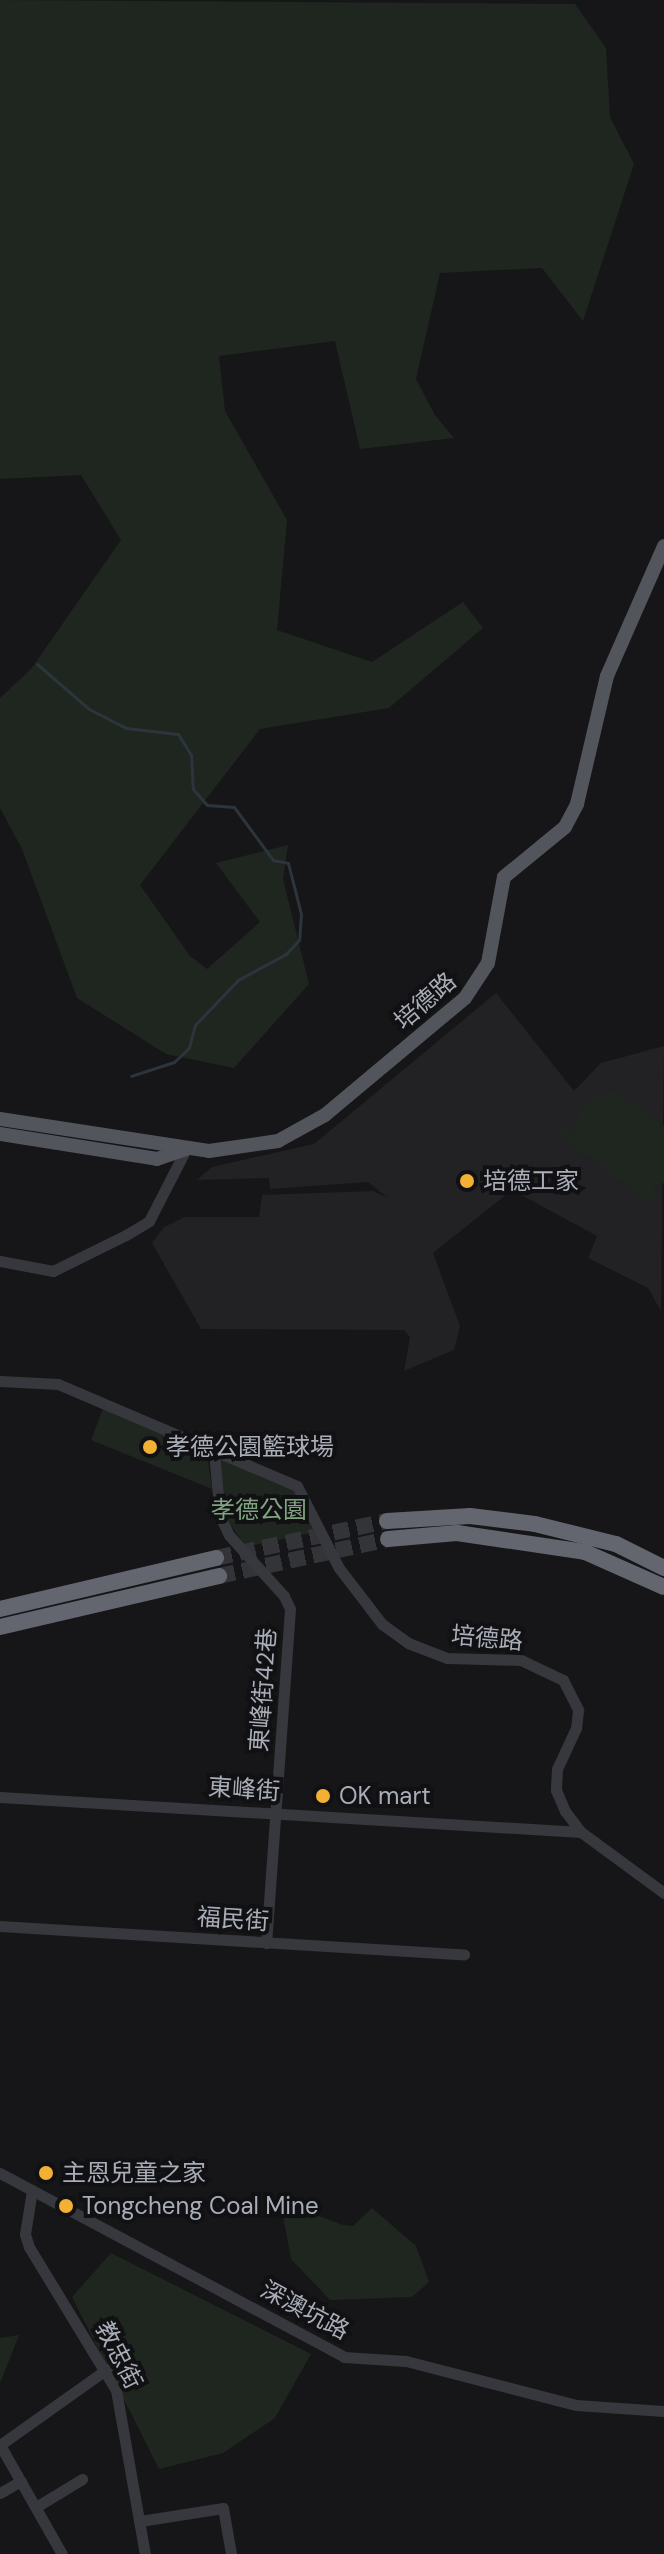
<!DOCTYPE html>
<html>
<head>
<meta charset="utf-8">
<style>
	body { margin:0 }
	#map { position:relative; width:664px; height:2554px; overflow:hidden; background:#161618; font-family:"DM Sans","Noto Sans TC",sans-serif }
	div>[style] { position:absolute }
	.built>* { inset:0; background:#222225 }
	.green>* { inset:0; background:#1e261f }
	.stream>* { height:3px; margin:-1.5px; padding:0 1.5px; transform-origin:1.5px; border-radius:1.5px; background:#2c353c }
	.highway-tunnel>* { height:16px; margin-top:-8px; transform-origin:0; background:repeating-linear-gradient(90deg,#333438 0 16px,transparent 0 24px) }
	.minor>* { height:11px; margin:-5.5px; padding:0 5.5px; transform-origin:5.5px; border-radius:5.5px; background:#37383d }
	.major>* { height:14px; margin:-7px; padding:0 7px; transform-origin:7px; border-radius:7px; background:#53555c }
	.highway>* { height:16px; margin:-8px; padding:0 8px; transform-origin:8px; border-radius:8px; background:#63666e }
	.dots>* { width:22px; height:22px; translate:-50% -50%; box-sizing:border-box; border:4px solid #111113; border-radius:50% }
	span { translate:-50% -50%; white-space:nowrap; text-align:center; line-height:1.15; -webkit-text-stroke:8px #111113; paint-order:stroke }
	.street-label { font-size:24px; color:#a8adb8 }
	.poi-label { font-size:24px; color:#a8adb8 }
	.left { translate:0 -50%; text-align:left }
	.park-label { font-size:24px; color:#7fa381 }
</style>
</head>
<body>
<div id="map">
	<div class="built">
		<div style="clip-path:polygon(496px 993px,574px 1091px,601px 1063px,664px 1046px,661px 1311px,648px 1288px,588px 1258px,597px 1236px,512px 1190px,433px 1253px,460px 1326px,454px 1350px,404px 1371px,410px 1337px,404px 1330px,201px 1329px,152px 1243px,164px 1227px,185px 1217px,259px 1217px,262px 1195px,373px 1191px,388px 1198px,368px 1182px,270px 1189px,269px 1178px,197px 1180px,212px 1167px,314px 1144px)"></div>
	</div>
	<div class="green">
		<div style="clip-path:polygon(0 0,575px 4px,606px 48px,610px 117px,634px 164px,583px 321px,542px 268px,440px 273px,416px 379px,435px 415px,454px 438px,360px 449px,335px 341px,219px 356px,225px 411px,287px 520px,277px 630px,372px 662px,463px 602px,483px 628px,389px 708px,260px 729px,140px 885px,190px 956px,207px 969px,260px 922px,216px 863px,288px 845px,283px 879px,309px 984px,234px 1068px,166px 1054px,77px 998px,22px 849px,0 808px,0 698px,31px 669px,121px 540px,81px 475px,0 479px)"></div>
		<div style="clip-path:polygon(607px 1091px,622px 1095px,664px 1126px,664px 1183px,651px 1188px,659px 1194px,653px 1204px,558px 1135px,564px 1127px,574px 1134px,580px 1108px)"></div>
		<div style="clip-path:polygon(104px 1406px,207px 1454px,212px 1489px,91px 1440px)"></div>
		<div style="clip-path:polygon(217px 1457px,292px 1487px,316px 1532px,246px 1547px,224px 1515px)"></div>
		<div style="clip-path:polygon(287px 2192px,316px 2215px,343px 2225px,353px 2226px,372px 2208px,416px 2246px,429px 2282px,412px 2297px,330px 2300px,291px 2259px,279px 2194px)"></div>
		<div style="clip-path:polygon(111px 2253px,311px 2354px,275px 2418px,223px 2453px,159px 2469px,72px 2297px)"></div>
		<div style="clip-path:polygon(19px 2335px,1px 2381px,0 2381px,0 2338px)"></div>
	</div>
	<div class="stream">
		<div style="left:37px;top:664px;width:69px;rotate:40.9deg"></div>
		<div style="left:89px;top:709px;width:42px;rotate:27.2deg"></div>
		<div style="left:126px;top:728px;width:52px;rotate:6.6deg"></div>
		<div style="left:178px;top:734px;width:25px;rotate:58deg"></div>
		<div style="left:191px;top:755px;width:34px;rotate:87deg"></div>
		<div style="left:193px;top:789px;width:21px;rotate:49deg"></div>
		<div style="left:207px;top:805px;width:27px;rotate:4deg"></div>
		<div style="left:234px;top:807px;width:66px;rotate:53.7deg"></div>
		<div style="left:273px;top:860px;width:15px;rotate:11deg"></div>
		<div style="left:288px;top:863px;width:53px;rotate:75.7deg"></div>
		<div style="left:301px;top:914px;width:26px;rotate:94deg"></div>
		<div style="left:299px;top:940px;width:19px;rotate:133deg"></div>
		<div style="left:286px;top:954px;width:55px;rotate:151.6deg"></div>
		<div style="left:238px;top:980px;width:62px;rotate:133.7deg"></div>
		<div style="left:195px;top:1025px;width:24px;rotate:105deg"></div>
		<div style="left:189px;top:1048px;width:21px;rotate:137deg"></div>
		<div style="left:174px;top:1062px;width:45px;rotate:162deg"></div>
	</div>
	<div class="highway-tunnel">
		<div style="left:216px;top:1558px;width:175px;rotate:-12.2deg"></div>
		<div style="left:219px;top:1576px;width:173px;rotate:-12.3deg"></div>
	</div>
	<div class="minor">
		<div style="left:0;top:1261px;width:54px;rotate:10.7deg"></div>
		<div style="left:53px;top:1271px;width:81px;rotate:-26.3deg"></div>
		<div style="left:126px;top:1235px;width:27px;rotate:-31deg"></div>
		<div style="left:149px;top:1221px;width:81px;rotate:-62.8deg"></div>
		<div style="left:0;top:1381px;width:58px;rotate:3deg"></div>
		<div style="left:58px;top:1384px;width:260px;rotate:23.1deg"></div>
		<div style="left:297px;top:1486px;width:92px;rotate:62.9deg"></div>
		<div style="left:339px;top:1568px;width:71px;rotate:52.5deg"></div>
		<div style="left:382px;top:1624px;width:32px;rotate:36deg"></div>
		<div style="left:408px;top:1643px;width:42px;rotate:21deg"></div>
		<div style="left:447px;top:1658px;width:74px;rotate:1.5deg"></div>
		<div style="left:521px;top:1660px;width:47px;rotate:25.5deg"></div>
		<div style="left:563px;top:1680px;width:34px;rotate:63deg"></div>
		<div style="left:578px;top:1710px;width:18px;rotate:96deg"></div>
		<div style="left:576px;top:1728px;width:45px;rotate:114.9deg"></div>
		<div style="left:557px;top:1769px;width:21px;rotate:93deg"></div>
		<div style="left:556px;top:1790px;width:23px;rotate:67deg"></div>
		<div style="left:565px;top:1811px;width:26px;rotate:53deg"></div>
		<div style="left:581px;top:1832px;width:103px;rotate:36.3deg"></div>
		<div style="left:214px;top:1453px;width:63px;rotate:84.6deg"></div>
		<div style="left:220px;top:1516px;width:21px;rotate:65deg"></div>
		<div style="left:229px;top:1535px;width:82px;rotate:48deg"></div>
		<div style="left:284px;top:1596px;width:14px;rotate:65deg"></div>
		<div style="left:290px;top:1609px;width:335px;rotate:94.1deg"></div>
		<div style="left:0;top:1797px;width:582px;rotate:3.45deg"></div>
		<div style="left:0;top:1926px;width:465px;rotate:3.5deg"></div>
		<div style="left:0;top:2173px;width:390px;rotate:28.1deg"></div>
		<div style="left:344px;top:2357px;width:62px;rotate:3.7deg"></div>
		<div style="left:406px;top:2361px;width:176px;rotate:14.5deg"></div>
		<div style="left:576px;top:2405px;width:88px;rotate:3.9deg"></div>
		<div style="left:32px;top:2190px;width:45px;rotate:99deg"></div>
		<div style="left:25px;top:2234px;width:14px;rotate:73deg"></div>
		<div style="left:29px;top:2247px;width:167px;rotate:58.7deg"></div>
		<div style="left:116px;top:2390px;width:167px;rotate:80deg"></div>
		<div style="left:0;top:2445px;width:131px;rotate:-35.4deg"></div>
		<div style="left:0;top:2445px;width:125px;rotate:60.4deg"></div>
		<div style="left:0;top:2493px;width:24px;rotate:-30deg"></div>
		<div style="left:36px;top:2507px;width:54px;rotate:-31.3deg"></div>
		<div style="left:140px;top:2521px;width:84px;rotate:-8.9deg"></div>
		<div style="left:223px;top:2508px;width:47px;rotate:80.1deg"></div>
	</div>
	<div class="major">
		<div style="left:0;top:1119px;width:211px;rotate:8.7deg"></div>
		<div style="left:209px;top:1151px;width:70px;rotate:-8.2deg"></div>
		<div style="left:278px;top:1141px;width:54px;rotate:-29deg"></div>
		<div style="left:325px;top:1115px;width:182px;rotate:-39.9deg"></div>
		<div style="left:465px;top:998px;width:42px;rotate:-56.7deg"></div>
		<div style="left:488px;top:963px;width:87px;rotate:-79.5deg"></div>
		<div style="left:504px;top:877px;width:79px;rotate:-39.3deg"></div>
		<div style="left:565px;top:827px;width:26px;rotate:-62deg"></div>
		<div style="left:577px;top:804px;width:131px;rotate:-76.8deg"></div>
		<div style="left:607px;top:676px;width:142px;rotate:-66.3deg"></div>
		<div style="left:0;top:1134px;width:159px;rotate:9deg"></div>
		<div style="left:157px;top:1159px;width:31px;rotate:-19deg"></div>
	</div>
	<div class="highway">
		<div style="left:387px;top:1521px;width:83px;rotate:-3.4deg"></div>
		<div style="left:470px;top:1516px;width:65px;rotate:7deg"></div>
		<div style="left:535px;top:1524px;width:83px;rotate:13.9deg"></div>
		<div style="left:616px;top:1544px;width:54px;rotate:26.6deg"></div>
		<div style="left:388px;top:1539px;width:69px;rotate:-5deg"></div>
		<div style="left:457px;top:1533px;width:129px;rotate:8.4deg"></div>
		<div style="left:585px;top:1552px;width:86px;rotate:23.9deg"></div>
		<div style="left:0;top:1609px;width:222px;rotate:-13.3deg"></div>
		<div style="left:0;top:1627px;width:225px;rotate:-13.1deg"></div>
	</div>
	<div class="dots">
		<div style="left:467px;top:1181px;background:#f2b134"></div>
		<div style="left:150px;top:1447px;background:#f2b134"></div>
		<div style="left:323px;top:1796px;background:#f2b134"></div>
		<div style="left:46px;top:2173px;background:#f2b134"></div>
		<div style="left:66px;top:2206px;background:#f2b134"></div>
	</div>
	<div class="street-label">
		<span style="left:425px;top:1001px;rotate:-41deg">培德路</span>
		<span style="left:487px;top:1638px;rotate:5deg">培德路</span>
		<span style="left:263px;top:1690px;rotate:-86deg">東峰街42巷</span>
		<span style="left:244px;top:1789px;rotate:4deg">東峰街</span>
		<span style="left:233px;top:1919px;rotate:4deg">福民街</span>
		<span style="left:305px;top:2310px;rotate:28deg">深澳坑路</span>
		<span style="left:119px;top:2355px;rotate:63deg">教忠街</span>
	</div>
	<div class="poi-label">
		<span class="left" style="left:483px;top:1181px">培德工家</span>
		<span class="left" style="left:166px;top:1447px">孝德公園籃球場</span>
		<span class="left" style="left:339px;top:1796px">OK mart</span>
		<span class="left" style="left:62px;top:2173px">主恩兒童之家</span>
		<span class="left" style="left:82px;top:2206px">Tongcheng Coal Mine</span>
	</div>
	<div class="park-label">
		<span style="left:259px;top:1510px">孝德公園</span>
	</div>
</div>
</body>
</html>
